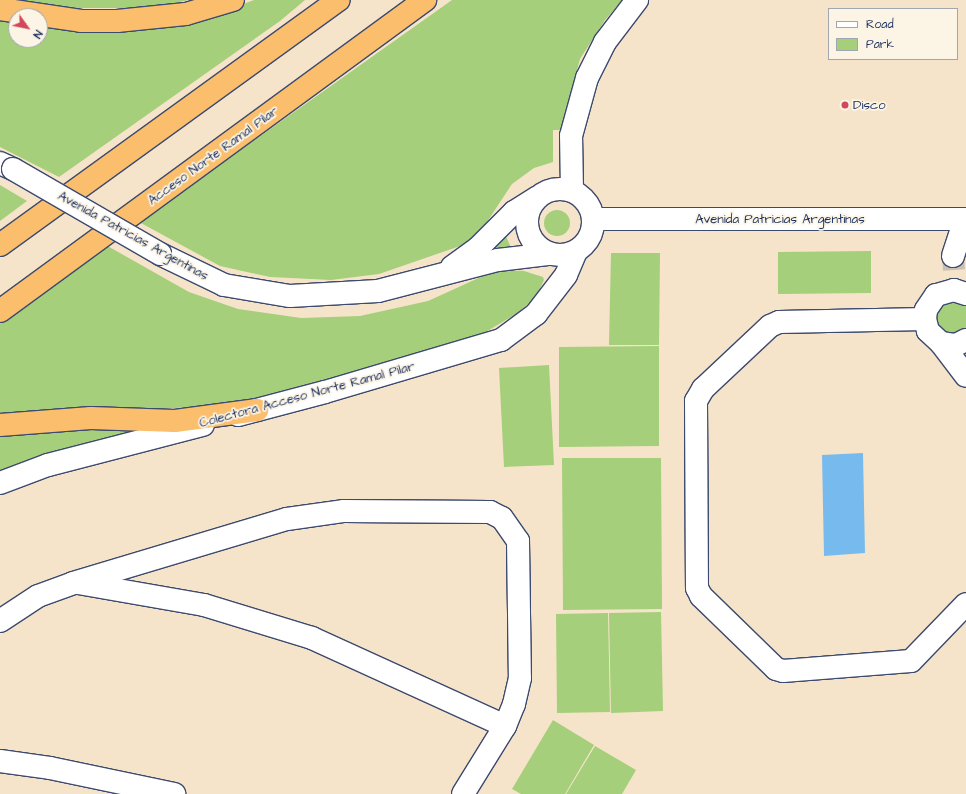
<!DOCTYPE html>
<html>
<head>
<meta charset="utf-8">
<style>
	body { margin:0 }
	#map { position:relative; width:966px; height:794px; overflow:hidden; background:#f6e4ca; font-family:"Architects Daughter",sans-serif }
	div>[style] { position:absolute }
	.green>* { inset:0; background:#a5cf7b }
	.round { border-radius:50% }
	.water>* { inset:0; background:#77baed }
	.minor-tunnel>* { height:22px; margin-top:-11px; transform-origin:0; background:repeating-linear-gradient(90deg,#cac0b4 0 22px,transparent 0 33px) }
	.roads { filter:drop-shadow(1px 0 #3c4a6e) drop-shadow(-1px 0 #3c4a6e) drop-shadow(0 1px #3c4a6e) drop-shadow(0 -1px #3c4a6e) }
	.minor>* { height:22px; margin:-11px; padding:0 11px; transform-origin:11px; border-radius:11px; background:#fff }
	.minor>.ring { margin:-11px; padding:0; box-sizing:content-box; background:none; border:22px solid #fff; border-radius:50% }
	.highway>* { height:22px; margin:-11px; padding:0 11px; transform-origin:11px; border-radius:11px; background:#fabe6d }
	.bridges { filter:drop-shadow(1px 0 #3c4a6e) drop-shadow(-1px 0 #3c4a6e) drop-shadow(0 1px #3c4a6e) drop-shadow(0 -1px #3c4a6e) }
	.minor-bridge>* { height:22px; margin:-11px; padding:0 11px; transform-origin:11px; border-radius:11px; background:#fff }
	.dots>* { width:11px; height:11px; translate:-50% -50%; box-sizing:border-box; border:2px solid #fcf5e5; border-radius:50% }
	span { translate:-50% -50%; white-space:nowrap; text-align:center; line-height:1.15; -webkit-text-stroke:3.5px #fcf5e5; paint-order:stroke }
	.poi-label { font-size:13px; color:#1b2f5e }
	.left { translate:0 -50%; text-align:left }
	.street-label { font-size:13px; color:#1b2f5e }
	.legend { position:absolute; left:828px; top:8px; width:130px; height:52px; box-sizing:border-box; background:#fcf5e5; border:1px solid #a2a6af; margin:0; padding:5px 7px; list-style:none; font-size:12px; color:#1b2f5e }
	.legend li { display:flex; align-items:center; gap:8px; height:20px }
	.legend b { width:20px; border:1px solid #a2a6af }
	.north { position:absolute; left:8px; top:8px; width:40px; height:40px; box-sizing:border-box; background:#fcf5e5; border:1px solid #a2a6af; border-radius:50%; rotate:123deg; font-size:11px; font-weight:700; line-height:16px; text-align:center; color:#1b2f5e }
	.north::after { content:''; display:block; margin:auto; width:14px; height:18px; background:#d1495b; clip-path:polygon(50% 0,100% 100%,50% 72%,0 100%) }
</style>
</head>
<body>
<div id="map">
	<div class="green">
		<div style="clip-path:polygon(23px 0,188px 0,156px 8px,70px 8px)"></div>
		<div style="clip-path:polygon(254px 0,305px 0,280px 21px,59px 177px,0 147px,0 20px,16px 21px,16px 40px,40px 40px,40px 22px,225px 11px)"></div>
		<div style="clip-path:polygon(452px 0,622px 0,605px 20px,580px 59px,561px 130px,553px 130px,553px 162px,534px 168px,512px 184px,483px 228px,463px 245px,379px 274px,331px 280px,270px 277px,220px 266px,139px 222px)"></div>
		<div style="clip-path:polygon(0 185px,27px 201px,0 221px)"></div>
		<div class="round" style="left:544px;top:210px;width:26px;height:26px"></div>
		<div style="clip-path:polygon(505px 234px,512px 250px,489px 252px)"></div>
		<div style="clip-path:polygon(104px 244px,189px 292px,238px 309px,301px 318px,360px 316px,428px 301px,483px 276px,504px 270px,524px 271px,543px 277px,544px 280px,536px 297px,516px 314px,484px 333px,339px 382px,254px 402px,218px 406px,0 416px,0 323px)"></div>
		<div style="clip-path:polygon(871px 251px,871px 293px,778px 294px,778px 252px)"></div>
		<div style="clip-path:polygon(611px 253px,660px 253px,659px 345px,609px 345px)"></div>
		<div style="clip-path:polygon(943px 301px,961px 301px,966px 306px,966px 331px,952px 338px,935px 329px,935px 310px)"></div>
		<div style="clip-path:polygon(659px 346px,659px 446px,559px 447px,559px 347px)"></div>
		<div style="clip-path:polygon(549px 365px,554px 465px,504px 467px,499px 368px)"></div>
		<div style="clip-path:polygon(62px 429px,148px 430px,0 480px,0 434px)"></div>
		<div style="clip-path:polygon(562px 458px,661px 458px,662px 609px,563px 610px)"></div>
		<div style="clip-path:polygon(661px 612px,663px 711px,611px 713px,609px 613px)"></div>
		<div style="clip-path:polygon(608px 613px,610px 712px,557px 713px,556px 614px)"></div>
		<div style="clip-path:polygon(553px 720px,594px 745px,565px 794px,521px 794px,512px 789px)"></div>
		<div style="clip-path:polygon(595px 746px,636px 770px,622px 794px,566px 794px)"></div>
	</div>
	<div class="water">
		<div style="clip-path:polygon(863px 453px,865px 553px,824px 556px,822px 455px)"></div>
	</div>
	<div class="minor-tunnel">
		<div style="left:953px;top:256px;width:14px;rotate:86deg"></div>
	</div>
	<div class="roads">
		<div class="minor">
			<div style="left:0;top:163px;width:14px;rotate:25deg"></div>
			<div class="ring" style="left:527px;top:189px;width:44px;height:44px"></div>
			<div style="left:572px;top:191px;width:55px;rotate:-91deg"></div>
			<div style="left:571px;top:136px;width:60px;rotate:-74.6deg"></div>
			<div style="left:587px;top:78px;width:40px;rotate:-63.4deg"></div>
			<div style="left:605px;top:42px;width:53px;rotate:-52.7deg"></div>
			<div style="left:594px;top:219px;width:372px"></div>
			<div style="left:160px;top:254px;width:71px;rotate:25.8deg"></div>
			<div style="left:224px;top:285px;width:67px;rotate:9.5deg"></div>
			<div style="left:290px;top:296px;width:88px;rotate:-3.3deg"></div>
			<div style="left:378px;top:291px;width:124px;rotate:-14.5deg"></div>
			<div style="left:498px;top:260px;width:50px;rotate:-6.8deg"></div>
			<div style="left:953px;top:256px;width:39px;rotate:-72deg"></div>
			<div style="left:452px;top:267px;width:32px;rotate:-36deg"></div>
			<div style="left:478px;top:248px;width:51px;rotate:-45deg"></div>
			<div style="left:514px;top:212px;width:28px;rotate:-32deg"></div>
			<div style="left:966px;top:294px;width:13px;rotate:-162deg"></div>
			<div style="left:954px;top:290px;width:19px;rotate:164deg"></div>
			<div style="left:936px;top:295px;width:18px;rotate:124deg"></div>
			<div style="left:926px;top:310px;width:9px;rotate:96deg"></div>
			<div style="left:925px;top:319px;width:12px;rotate:76deg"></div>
			<div style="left:928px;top:331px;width:18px;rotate:43deg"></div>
			<div style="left:941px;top:343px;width:15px;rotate:8deg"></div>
			<div style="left:956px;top:345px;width:11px;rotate:-27deg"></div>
			<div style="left:925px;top:319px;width:146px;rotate:178.8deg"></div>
			<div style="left:779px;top:322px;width:10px;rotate:156deg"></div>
			<div style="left:770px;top:326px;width:92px;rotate:136.8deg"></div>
			<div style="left:703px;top:389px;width:14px;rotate:120deg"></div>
			<div style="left:696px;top:401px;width:187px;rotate:89.7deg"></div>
			<div style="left:697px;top:588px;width:9px;rotate:63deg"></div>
			<div style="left:701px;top:596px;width:105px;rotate:44.2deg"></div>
			<div style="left:776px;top:669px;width:7px;rotate:16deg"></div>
			<div style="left:783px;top:671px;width:128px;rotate:-4.5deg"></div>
			<div style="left:911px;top:661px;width:79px;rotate:-46deg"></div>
			<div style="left:941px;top:343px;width:41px;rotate:52.9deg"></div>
			<div style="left:238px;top:415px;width:90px;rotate:-14.8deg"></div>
			<div style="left:325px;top:392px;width:184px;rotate:-16.5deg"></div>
			<div style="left:501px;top:340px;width:44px;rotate:-36.6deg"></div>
			<div style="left:536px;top:314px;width:49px;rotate:-52.4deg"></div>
			<div style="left:566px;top:275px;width:25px;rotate:-67deg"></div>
			<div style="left:0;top:483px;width:51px;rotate:-20.6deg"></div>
			<div style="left:48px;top:465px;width:160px;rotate:-14.5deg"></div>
			<div style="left:78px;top:583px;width:128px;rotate:9.9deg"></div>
			<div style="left:204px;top:605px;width:113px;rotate:17deg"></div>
			<div style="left:312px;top:638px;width:212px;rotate:24.5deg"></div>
			<div style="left:0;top:621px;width:45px;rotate:-33.3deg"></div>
			<div style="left:38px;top:596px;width:37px;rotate:-20deg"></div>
			<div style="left:73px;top:583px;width:223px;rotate:-16.7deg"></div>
			<div style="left:287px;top:519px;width:58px;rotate:-8deg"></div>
			<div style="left:344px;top:511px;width:146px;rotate:0.4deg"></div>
			<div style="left:490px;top:512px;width:13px;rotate:27deg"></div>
			<div style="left:502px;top:518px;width:28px;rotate:55deg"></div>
			<div style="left:518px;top:541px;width:137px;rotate:89.2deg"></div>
			<div style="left:520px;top:678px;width:27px;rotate:103deg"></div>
			<div style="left:514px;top:704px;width:24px;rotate:112deg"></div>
			<div style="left:505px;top:726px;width:80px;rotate:121.7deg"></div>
			<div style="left:0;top:761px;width:50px;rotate:8deg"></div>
			<div style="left:50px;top:768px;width:127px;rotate:11.8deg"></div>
		</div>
		<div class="highway">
			<div style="left:0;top:9px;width:82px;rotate:8.4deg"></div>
			<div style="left:81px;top:21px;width:36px"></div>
			<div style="left:117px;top:21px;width:69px;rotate:-5.8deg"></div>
			<div style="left:186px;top:14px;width:49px;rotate:-16.6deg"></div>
			<div style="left:0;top:245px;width:418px;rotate:-35.9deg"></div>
			<div style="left:0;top:311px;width:527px;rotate:-36.2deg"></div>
			<div style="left:0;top:425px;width:91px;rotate:-4.4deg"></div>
			<div style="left:91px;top:418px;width:84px;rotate:2deg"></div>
			<div style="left:175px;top:421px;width:83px;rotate:-7.6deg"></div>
		</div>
	</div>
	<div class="bridges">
		<div class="minor-bridge">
			<div style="left:13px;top:169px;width:170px;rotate:30deg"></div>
		</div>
	</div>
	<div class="dots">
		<div style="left:845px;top:105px;background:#d1495b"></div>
	</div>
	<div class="poi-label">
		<span class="left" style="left:853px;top:105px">Disco</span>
	</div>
	<div class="street-label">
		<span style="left:213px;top:156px;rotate:-36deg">Acceso Norte Ramal Pilar</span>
		<span style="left:780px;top:219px">Avenida Patricias Argentinas</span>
		<span style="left:133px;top:236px;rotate:29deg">Avenida Patricias Argentinas</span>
		<span style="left:307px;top:395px;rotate:-15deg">Colectora Acceso Norte Ramal Pilar</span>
	</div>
	<ul class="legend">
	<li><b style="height:5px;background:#fff"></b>Road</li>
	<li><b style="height:11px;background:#a5cf7b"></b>Park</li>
	</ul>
	<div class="north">N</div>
</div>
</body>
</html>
